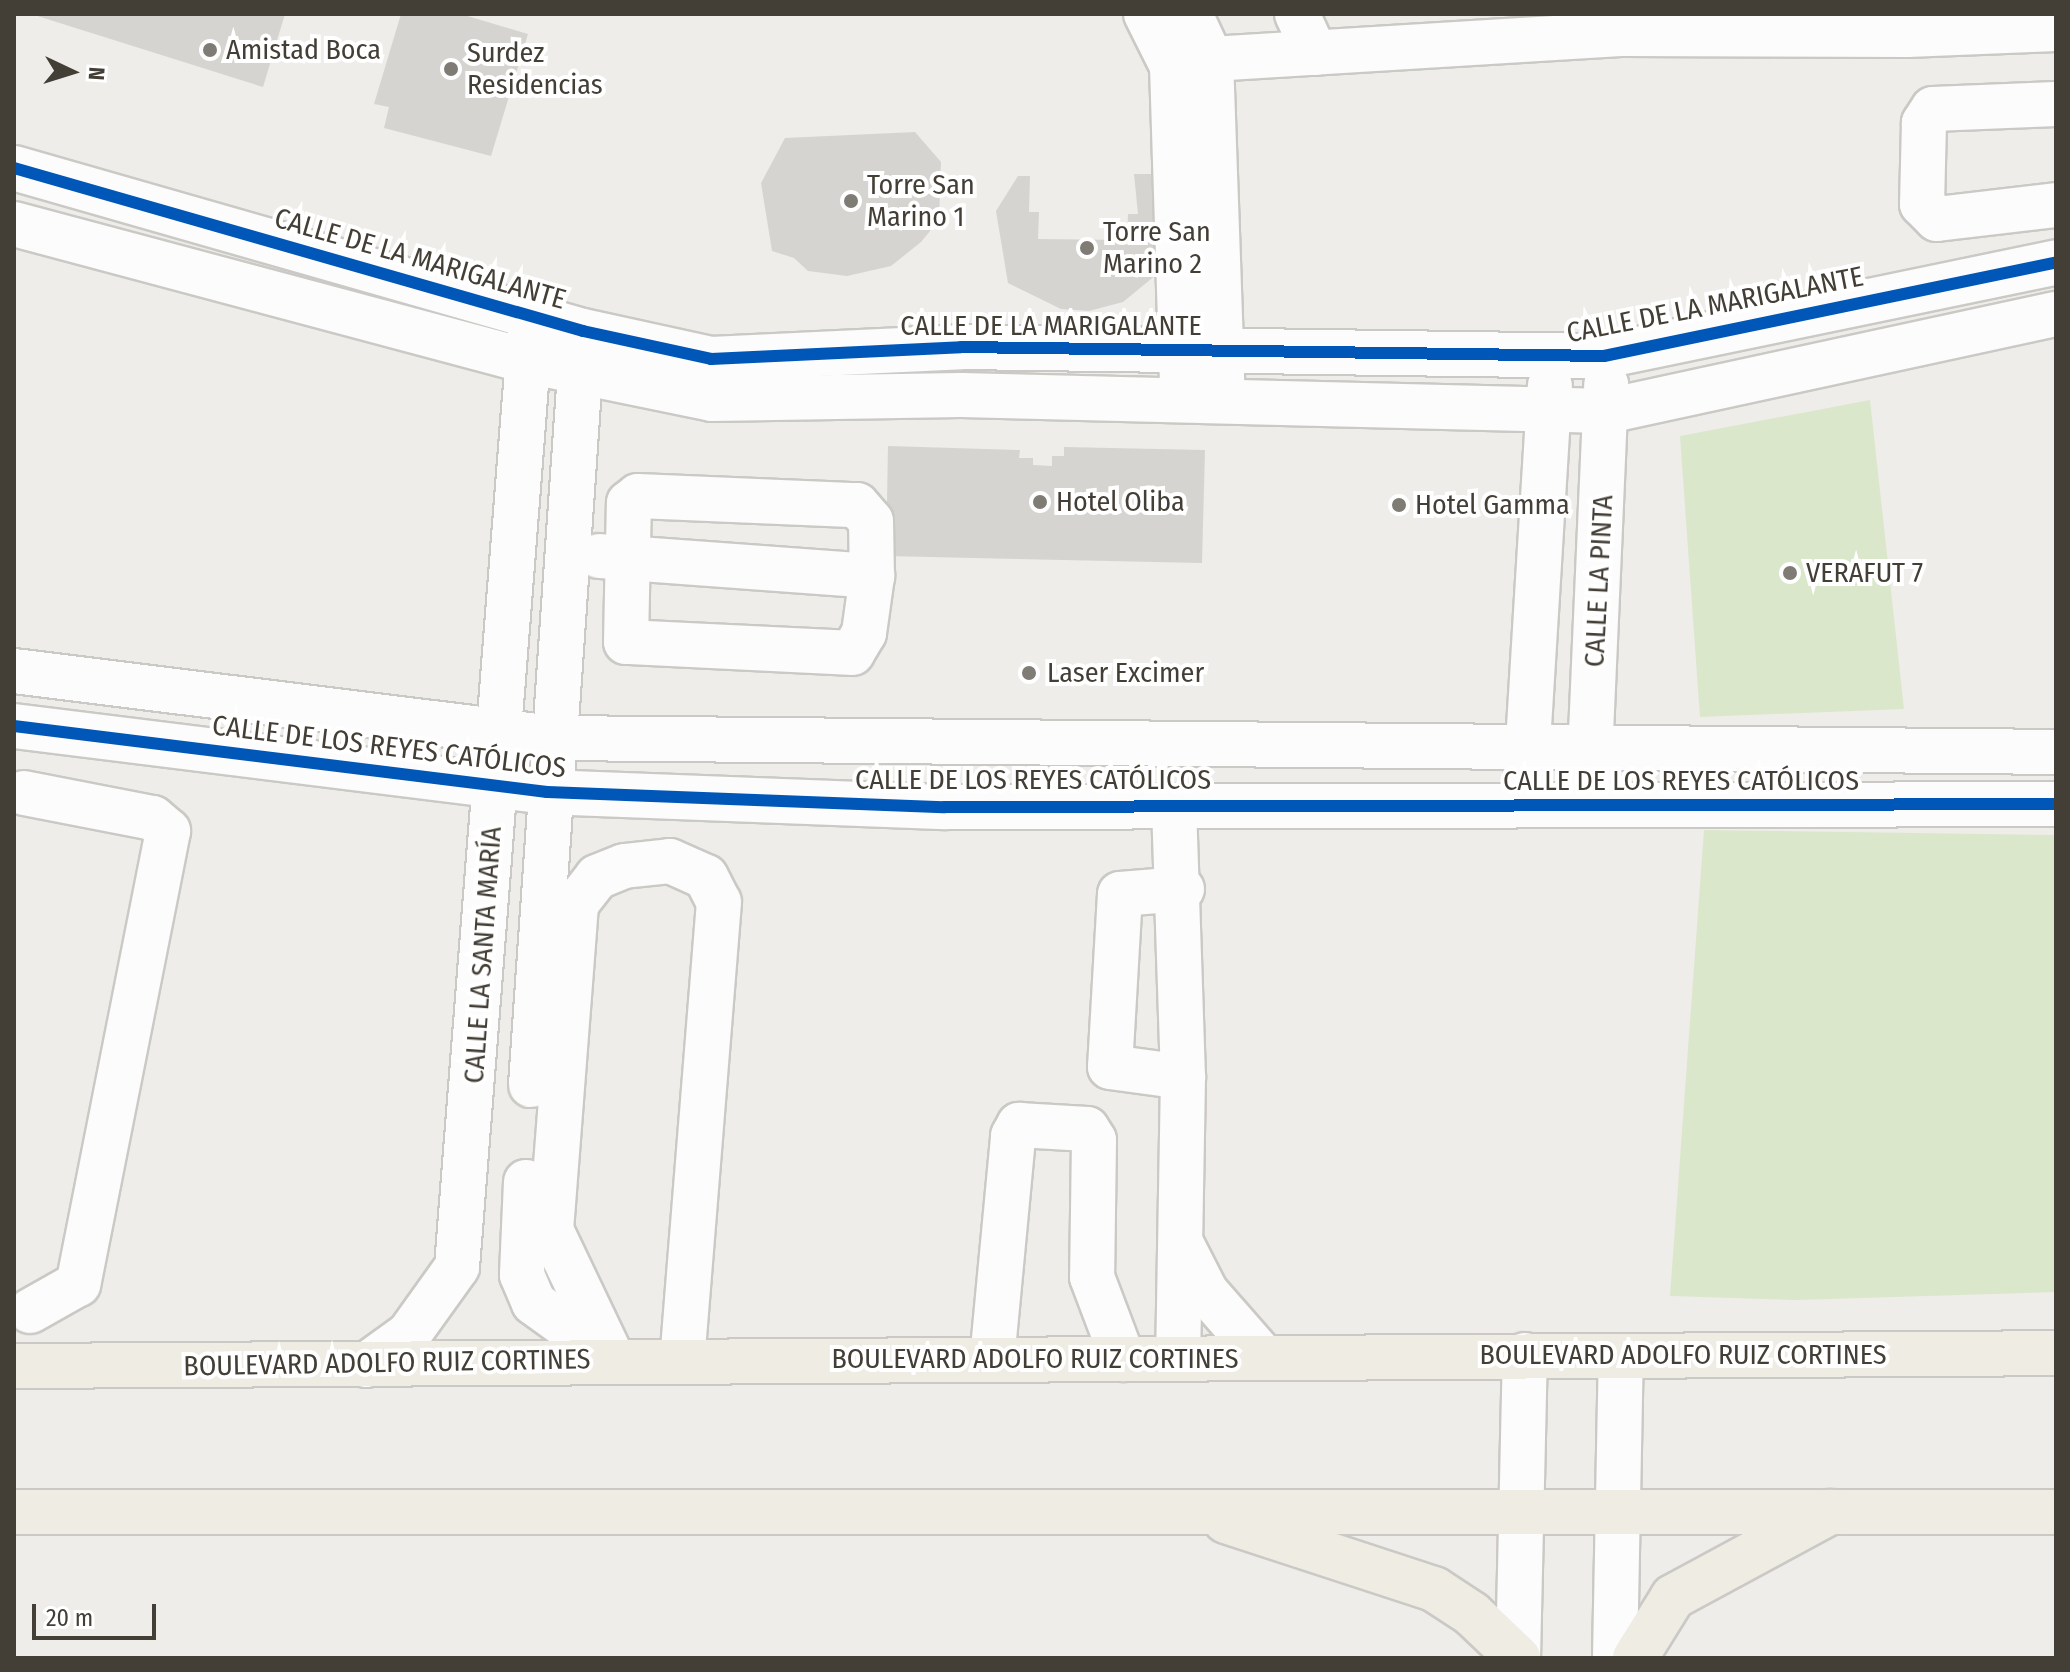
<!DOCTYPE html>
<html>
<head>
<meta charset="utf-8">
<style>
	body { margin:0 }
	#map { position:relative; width:2070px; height:1672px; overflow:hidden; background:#eeede9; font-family:"Fira Sans Condensed",sans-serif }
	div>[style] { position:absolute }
	.green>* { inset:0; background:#dbe7cb }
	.building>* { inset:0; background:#d6d4d0 }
	.roads { filter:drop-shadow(2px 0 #cbc9c5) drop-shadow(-2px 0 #cbc9c5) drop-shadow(0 2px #cbc9c5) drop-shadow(0 -2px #cbc9c5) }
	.minor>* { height:44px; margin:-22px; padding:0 22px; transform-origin:22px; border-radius:22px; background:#fcfcfc }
	.major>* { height:44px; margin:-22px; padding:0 22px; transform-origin:22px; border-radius:22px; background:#efece4 }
	.cycleway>* { height:12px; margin:-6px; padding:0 6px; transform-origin:6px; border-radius:6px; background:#0057b8 }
	.dots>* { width:22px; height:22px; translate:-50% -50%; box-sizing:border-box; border:4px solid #fff; border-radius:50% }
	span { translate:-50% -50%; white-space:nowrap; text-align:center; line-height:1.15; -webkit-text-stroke:8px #fff; paint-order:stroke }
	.poi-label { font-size:28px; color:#433e36 }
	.left { translate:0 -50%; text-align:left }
	.street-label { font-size:28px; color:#433e36 }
	.frame { position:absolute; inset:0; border:16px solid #433e36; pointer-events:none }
	.north { position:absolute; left:32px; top:32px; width:80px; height:80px; -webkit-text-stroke:6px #fff; paint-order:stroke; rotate:94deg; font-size:22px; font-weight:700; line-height:32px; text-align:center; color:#433e36 }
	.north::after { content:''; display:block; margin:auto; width:28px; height:36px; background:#433e36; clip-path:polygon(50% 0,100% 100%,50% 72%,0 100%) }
	.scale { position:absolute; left:32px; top:1604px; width:124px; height:36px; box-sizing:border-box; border:4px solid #433e36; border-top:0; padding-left:10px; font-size:24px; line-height:28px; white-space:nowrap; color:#433e36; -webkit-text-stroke:6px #fff; paint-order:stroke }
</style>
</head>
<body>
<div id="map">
	<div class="green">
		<div style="clip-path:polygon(1870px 400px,1904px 709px,1700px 717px,1680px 436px)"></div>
		<div style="clip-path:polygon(1704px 830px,2056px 835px,2056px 1292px,1796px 1300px,1670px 1296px)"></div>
	</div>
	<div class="building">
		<div style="clip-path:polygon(31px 14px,285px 14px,263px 87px)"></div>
		<div style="clip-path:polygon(401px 14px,461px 14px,528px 34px,491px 156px,384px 128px,389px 107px,374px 104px)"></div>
		<div style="clip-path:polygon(915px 132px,941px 162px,939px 220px,921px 242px,891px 266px,847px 276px,808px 271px,794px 258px,772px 251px,761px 183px,785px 138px)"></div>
		<div style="clip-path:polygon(1134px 174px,1152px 174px,1174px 204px,1171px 256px,1156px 275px,1123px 302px,1089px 311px,1061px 309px,1008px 283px,996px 211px,1018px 176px,1030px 176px,1029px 212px,1039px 212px,1038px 239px,1127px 240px,1128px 214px,1138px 214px)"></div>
		<div style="clip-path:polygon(888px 446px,1020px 450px,1019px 458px,1033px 458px,1033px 465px,1052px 466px,1052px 456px,1064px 456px,1064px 447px,1205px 450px,1202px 563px,886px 556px)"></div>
	</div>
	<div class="roads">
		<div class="minor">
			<div style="left:1146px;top:14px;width:58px;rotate:63.4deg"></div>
			<div style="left:1172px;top:66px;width:315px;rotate:88.2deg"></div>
			<div style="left:1190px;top:14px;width:50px;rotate:65deg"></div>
			<div style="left:1211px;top:59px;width:320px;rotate:88deg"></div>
			<div style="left:1297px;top:14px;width:43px;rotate:65.2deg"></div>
			<div style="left:1172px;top:66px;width:40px;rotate:-10deg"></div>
			<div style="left:1211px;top:59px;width:414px;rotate:-3.5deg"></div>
			<div style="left:1624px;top:34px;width:283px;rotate:0.2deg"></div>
			<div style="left:1907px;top:35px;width:149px;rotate:-2.3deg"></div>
			<div style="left:2056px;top:104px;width:123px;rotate:177.7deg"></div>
			<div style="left:1933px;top:109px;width:17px;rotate:123deg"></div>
			<div style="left:1924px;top:123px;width:81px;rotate:91.4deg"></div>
			<div style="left:1922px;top:204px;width:21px;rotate:45deg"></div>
			<div style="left:1937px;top:219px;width:120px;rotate:-6.7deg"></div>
			<div style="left:14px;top:168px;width:592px;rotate:15.99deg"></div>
			<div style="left:583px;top:331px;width:131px;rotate:12.3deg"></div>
			<div style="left:711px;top:359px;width:250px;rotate:-2.7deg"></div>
			<div style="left:961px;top:347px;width:643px;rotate:0.8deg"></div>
			<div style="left:1604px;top:356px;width:462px;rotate:-11.7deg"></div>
			<div style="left:14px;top:224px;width:531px;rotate:14.95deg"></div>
			<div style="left:527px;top:361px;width:189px;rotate:11.6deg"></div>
			<div style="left:712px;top:399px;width:249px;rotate:-0.9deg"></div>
			<div style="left:961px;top:395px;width:646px;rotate:1.42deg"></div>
			<div style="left:1607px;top:411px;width:459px;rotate:-12.2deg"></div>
			<div style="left:638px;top:496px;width:219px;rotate:2.4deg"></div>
			<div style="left:857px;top:505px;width:21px;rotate:49deg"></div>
			<div style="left:871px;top:521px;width:55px;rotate:89deg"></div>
			<div style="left:872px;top:576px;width:58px;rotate:98deg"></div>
			<div style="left:864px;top:633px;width:23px;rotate:121deg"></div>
			<div style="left:852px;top:653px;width:226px;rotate:-177.2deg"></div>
			<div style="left:626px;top:642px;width:139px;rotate:-88.8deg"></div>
			<div style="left:629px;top:503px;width:11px;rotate:-38deg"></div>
			<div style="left:599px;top:556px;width:274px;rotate:4.2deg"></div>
			<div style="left:14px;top:671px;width:543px;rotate:7.09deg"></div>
			<div style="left:553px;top:738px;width:1503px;rotate:0.53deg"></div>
			<div style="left:14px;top:726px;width:537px;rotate:7.06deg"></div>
			<div style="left:547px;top:792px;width:397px;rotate:2.2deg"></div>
			<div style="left:944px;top:807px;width:1112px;rotate:-0.15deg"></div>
			<div style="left:1526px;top:776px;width:391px;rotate:-86.5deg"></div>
			<div style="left:1589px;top:779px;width:395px;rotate:-87.5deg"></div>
			<div style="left:24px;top:793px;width:131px;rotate:11deg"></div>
			<div style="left:153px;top:818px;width:20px;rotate:41deg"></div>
			<div style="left:168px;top:831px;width:462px;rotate:101.2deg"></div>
			<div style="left:78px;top:1284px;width:55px;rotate:150.6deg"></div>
			<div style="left:1174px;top:806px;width:271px;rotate:88.1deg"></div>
			<div style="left:1183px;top:1077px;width:281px;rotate:91deg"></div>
			<div style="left:1182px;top:889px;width:62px;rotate:175.4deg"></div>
			<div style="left:1120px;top:894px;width:173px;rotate:93.3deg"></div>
			<div style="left:1110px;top:1067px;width:74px;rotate:7.8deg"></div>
			<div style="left:531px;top:1085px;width:743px;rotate:-86.06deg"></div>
			<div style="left:526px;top:1182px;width:93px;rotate:92.5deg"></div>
			<div style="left:522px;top:1275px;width:30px;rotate:67deg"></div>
			<div style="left:534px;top:1303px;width:97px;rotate:35.8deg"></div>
			<div style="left:1181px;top:1243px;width:55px;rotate:63deg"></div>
			<div style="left:1206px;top:1292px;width:86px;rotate:48.8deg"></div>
			<div style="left:613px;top:1360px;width:144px;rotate:-115.5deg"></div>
			<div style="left:551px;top:1230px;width:327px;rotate:-85.6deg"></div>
			<div style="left:576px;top:904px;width:34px;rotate:-52deg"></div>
			<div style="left:597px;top:877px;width:29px;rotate:-22deg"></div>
			<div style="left:624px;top:866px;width:46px;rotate:-6.2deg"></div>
			<div style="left:670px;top:861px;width:39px;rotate:24deg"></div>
			<div style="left:706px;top:877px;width:28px;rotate:63deg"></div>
			<div style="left:719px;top:902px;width:461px;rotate:94.6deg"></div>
			<div style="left:992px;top:1360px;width:225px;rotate:-84.6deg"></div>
			<div style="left:1013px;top:1136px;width:13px;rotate:-61deg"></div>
			<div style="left:1019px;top:1125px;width:68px;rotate:3.4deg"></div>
			<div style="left:1087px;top:1129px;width:13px;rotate:58deg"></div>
			<div style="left:1094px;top:1140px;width:137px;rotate:90.8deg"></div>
			<div style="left:1092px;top:1277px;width:88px;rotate:69.3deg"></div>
			<div style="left:366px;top:1365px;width:53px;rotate:-35.8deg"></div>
			<div style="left:409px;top:1334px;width:82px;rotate:-54.4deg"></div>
			<div style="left:457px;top:1267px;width:936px;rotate:-85.53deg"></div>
			<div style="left:1518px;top:1658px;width:303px;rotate:-88.7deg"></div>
			<div style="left:1615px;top:1658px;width:302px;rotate:-88.9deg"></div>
		</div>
		<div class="major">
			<div style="left:14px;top:1366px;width:2042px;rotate:-0.36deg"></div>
			<div style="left:14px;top:1512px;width:2042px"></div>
			<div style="left:1226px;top:1521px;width:219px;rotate:18.1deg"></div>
			<div style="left:1434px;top:1589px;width:45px;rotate:33.3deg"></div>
			<div style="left:1472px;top:1614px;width:64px;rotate:43.7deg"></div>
			<div style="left:1635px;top:1658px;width:72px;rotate:-58.1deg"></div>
			<div style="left:1673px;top:1597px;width:179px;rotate:-28.4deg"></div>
		</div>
	</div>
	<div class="cycleway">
		<div style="left:14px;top:168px;width:592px;rotate:15.99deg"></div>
		<div style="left:583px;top:331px;width:131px;rotate:12.3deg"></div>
		<div style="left:711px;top:359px;width:250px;rotate:-2.7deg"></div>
		<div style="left:961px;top:347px;width:643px;rotate:0.8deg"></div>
		<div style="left:1604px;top:356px;width:462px;rotate:-11.7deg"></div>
		<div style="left:14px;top:726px;width:537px;rotate:7.06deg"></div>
		<div style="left:547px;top:792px;width:397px;rotate:2.2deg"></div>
		<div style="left:944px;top:807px;width:1112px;rotate:-0.15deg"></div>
	</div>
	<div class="dots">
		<div style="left:210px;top:50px;background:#7f7b75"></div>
		<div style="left:451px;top:69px;background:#7f7b75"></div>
		<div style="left:851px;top:201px;background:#7f7b75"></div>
		<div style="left:1087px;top:248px;background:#7f7b75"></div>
		<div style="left:1040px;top:502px;background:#7f7b75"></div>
		<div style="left:1399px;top:505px;background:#7f7b75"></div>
		<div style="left:1790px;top:573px;background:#7f7b75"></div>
		<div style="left:1029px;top:673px;background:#7f7b75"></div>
	</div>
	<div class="poi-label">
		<span class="left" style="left:226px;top:50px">Amistad Boca</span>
		<span class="left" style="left:467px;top:69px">Surdez<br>Residencias</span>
		<span class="left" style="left:867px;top:201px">Torre San<br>Marino 1</span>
		<span class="left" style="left:1103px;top:248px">Torre San<br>Marino 2</span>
		<span class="left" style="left:1056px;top:502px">Hotel Oliba</span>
		<span class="left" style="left:1415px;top:505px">Hotel Gamma</span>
		<span class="left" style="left:1806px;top:573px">VERAFUT 7</span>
		<span class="left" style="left:1047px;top:673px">Laser Excimer</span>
	</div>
	<div class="street-label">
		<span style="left:420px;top:259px;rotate:16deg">CALLE DE LA MARIGALANTE</span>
		<span style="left:1715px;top:305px;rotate:-11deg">CALLE DE LA MARIGALANTE</span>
		<span style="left:1051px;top:326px">CALLE DE LA MARIGALANTE</span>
		<span style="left:1599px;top:581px;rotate:-87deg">CALLE LA PINTA</span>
		<span style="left:389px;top:747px;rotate:7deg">CALLE DE LOS REYES CATÓLICOS</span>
		<span style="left:1033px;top:780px">CALLE DE LOS REYES CATÓLICOS</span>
		<span style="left:1681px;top:781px">CALLE DE LOS REYES CATÓLICOS</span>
		<span style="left:483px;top:955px;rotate:-86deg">CALLE LA SANTA MARÍA</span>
		<span style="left:1683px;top:1355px">BOULEVARD ADOLFO RUIZ CORTINES</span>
		<span style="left:1035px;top:1359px">BOULEVARD ADOLFO RUIZ CORTINES</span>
		<span style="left:387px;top:1363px;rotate:-1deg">BOULEVARD ADOLFO RUIZ CORTINES</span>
	</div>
	<div class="frame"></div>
	<div class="north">N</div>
	<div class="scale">20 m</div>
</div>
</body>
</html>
